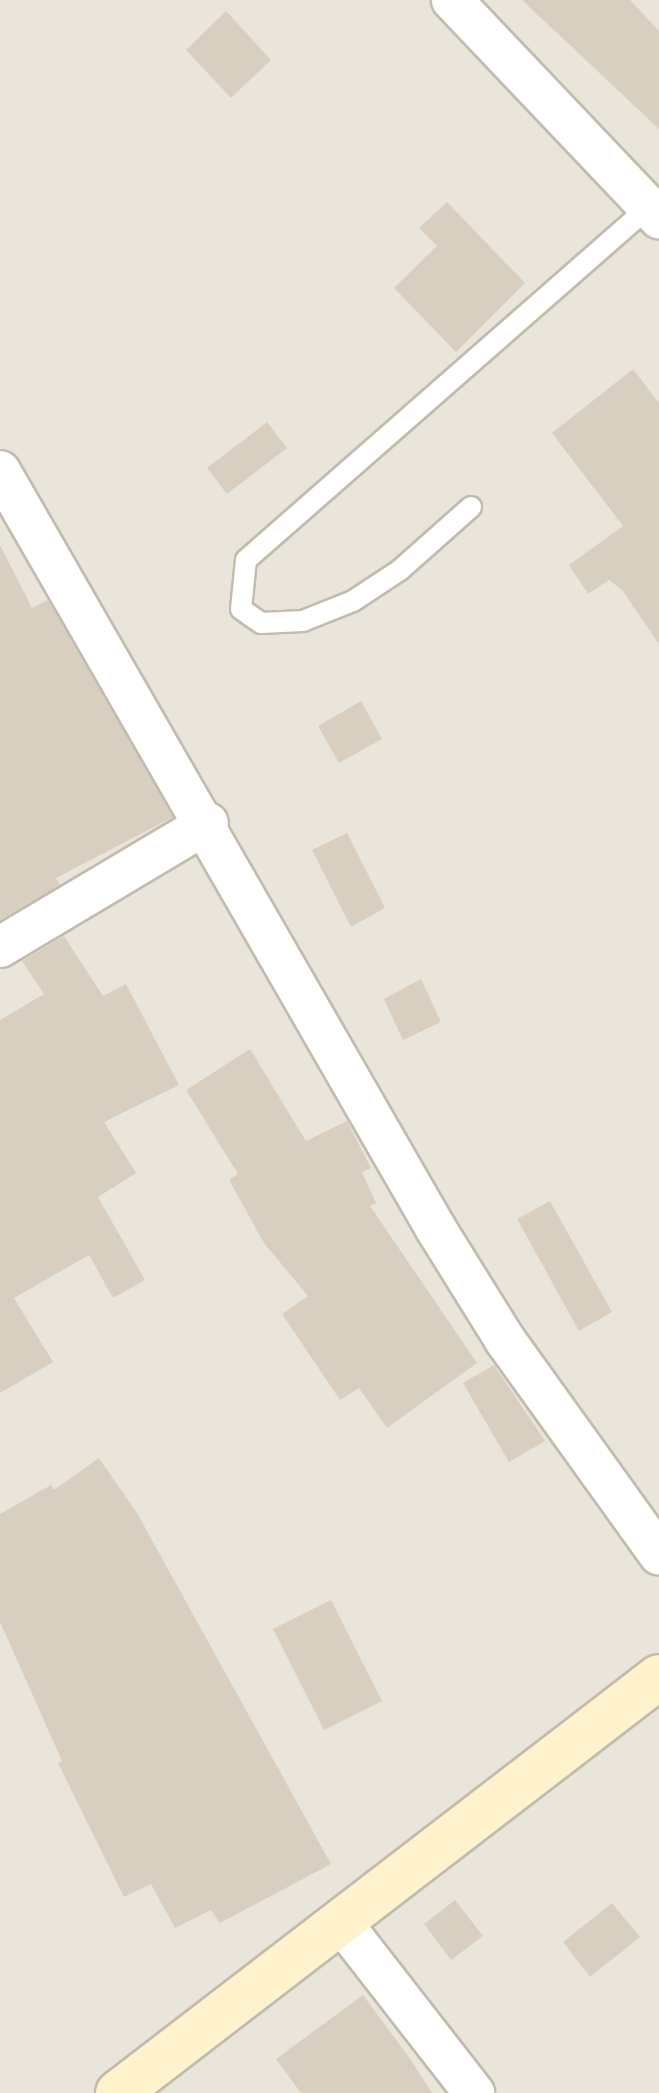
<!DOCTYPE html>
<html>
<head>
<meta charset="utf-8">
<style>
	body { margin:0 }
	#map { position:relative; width:659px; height:2093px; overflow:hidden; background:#f6f3ec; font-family:Signika,sans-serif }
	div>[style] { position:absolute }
	.residential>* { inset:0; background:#eae5da }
	.building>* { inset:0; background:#d8cfc1 }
	.roads { filter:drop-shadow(2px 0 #c2bbae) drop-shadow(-2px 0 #c2bbae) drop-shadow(0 2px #c2bbae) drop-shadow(0 -2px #c2bbae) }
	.service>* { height:20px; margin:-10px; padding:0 10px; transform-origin:10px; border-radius:10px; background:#fff }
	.minor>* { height:40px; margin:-20px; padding:0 20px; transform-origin:20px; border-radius:20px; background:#fff }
	.secondary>* { height:44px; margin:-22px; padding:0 22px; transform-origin:22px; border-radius:22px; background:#fff3cd }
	span { translate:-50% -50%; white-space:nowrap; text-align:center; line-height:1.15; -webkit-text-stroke:8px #fff; paint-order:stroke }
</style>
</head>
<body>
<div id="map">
	<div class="residential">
		<div style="clip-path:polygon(0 0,659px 0,659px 2093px,0 2093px)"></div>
	</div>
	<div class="building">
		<div style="clip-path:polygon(522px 0,630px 0,659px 31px,659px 129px)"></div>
		<div style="clip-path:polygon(226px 11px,271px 60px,231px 98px,186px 50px)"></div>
		<div style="clip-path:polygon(447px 202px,525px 283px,456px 352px,394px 288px,437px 246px,419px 228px)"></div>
		<div style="clip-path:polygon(633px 369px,659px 403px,659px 644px,622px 590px,609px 580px,588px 594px,569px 565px,623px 526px,552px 433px)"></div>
		<div style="clip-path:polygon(267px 422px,287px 448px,227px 494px,207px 468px)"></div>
		<div style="clip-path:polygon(0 545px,32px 608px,48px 600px,173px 817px,56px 878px,60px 885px,0 920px)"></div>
		<div style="clip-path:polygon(361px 701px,382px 739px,339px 763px,318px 726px)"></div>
		<div style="clip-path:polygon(347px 833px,385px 908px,351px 927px,312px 850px)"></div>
		<div style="clip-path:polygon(64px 936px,103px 996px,126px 984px,179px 1085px,104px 1122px,136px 1173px,98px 1197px,145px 1280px,113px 1298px,89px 1255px,14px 1298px,53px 1362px,0 1393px,0 1020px,44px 994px,22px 961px)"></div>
		<div style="clip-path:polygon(421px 979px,441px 1022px,403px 1040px,384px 999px)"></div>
		<div style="clip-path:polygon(250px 1049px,306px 1141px,347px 1121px,371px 1168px,362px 1172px,376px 1203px,370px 1206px,477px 1363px,387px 1428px,359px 1388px,340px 1400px,282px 1314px,308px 1296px,264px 1243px,229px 1180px,238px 1174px,186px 1090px)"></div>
		<div style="clip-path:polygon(550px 1201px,612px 1312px,579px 1331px,517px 1219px)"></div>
		<div style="clip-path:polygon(494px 1365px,545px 1441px,509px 1462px,463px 1383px)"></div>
		<div style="clip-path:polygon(99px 1458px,137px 1513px,331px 1864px,220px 1923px,211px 1910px,175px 1928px,151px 1884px,124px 1897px,58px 1763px,62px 1761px,0 1622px,0 1514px,51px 1485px,54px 1490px)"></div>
		<div style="clip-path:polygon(331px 1600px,382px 1701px,324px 1730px,273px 1629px)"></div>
		<div style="clip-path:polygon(455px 1900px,483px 1936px,451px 1960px,424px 1924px)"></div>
		<div style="clip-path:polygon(612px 1903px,640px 1937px,590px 1977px,563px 1942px)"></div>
		<div style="clip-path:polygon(363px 1995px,411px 2060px,432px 2093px,301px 2093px,276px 2059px)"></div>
	</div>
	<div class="roads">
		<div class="service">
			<div style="left:471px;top:507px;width:95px;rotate:138.4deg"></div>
			<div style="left:400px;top:570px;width:56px;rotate:146.6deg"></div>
			<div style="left:353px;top:601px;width:54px;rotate:158.2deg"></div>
			<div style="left:303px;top:621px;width:42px;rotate:177.3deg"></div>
			<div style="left:261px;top:623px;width:24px;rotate:-145deg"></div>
			<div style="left:241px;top:609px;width:49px;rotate:-84.2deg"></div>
			<div style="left:246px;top:560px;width:536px;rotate:-41.22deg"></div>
		</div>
		<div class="minor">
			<div style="left:452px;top:0;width:301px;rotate:46.5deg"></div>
			<div style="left:0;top:471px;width:874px;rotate:60.09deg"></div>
			<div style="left:436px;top:1229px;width:131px;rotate:58.1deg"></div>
			<div style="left:505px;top:1340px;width:264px;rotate:54.3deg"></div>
			<div style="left:0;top:947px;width:242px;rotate:-30.8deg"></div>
			<div style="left:341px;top:1922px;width:217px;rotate:52.1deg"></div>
		</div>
		<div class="secondary">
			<div style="left:118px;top:2093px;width:682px;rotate:-37.56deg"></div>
		</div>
	</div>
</div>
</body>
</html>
